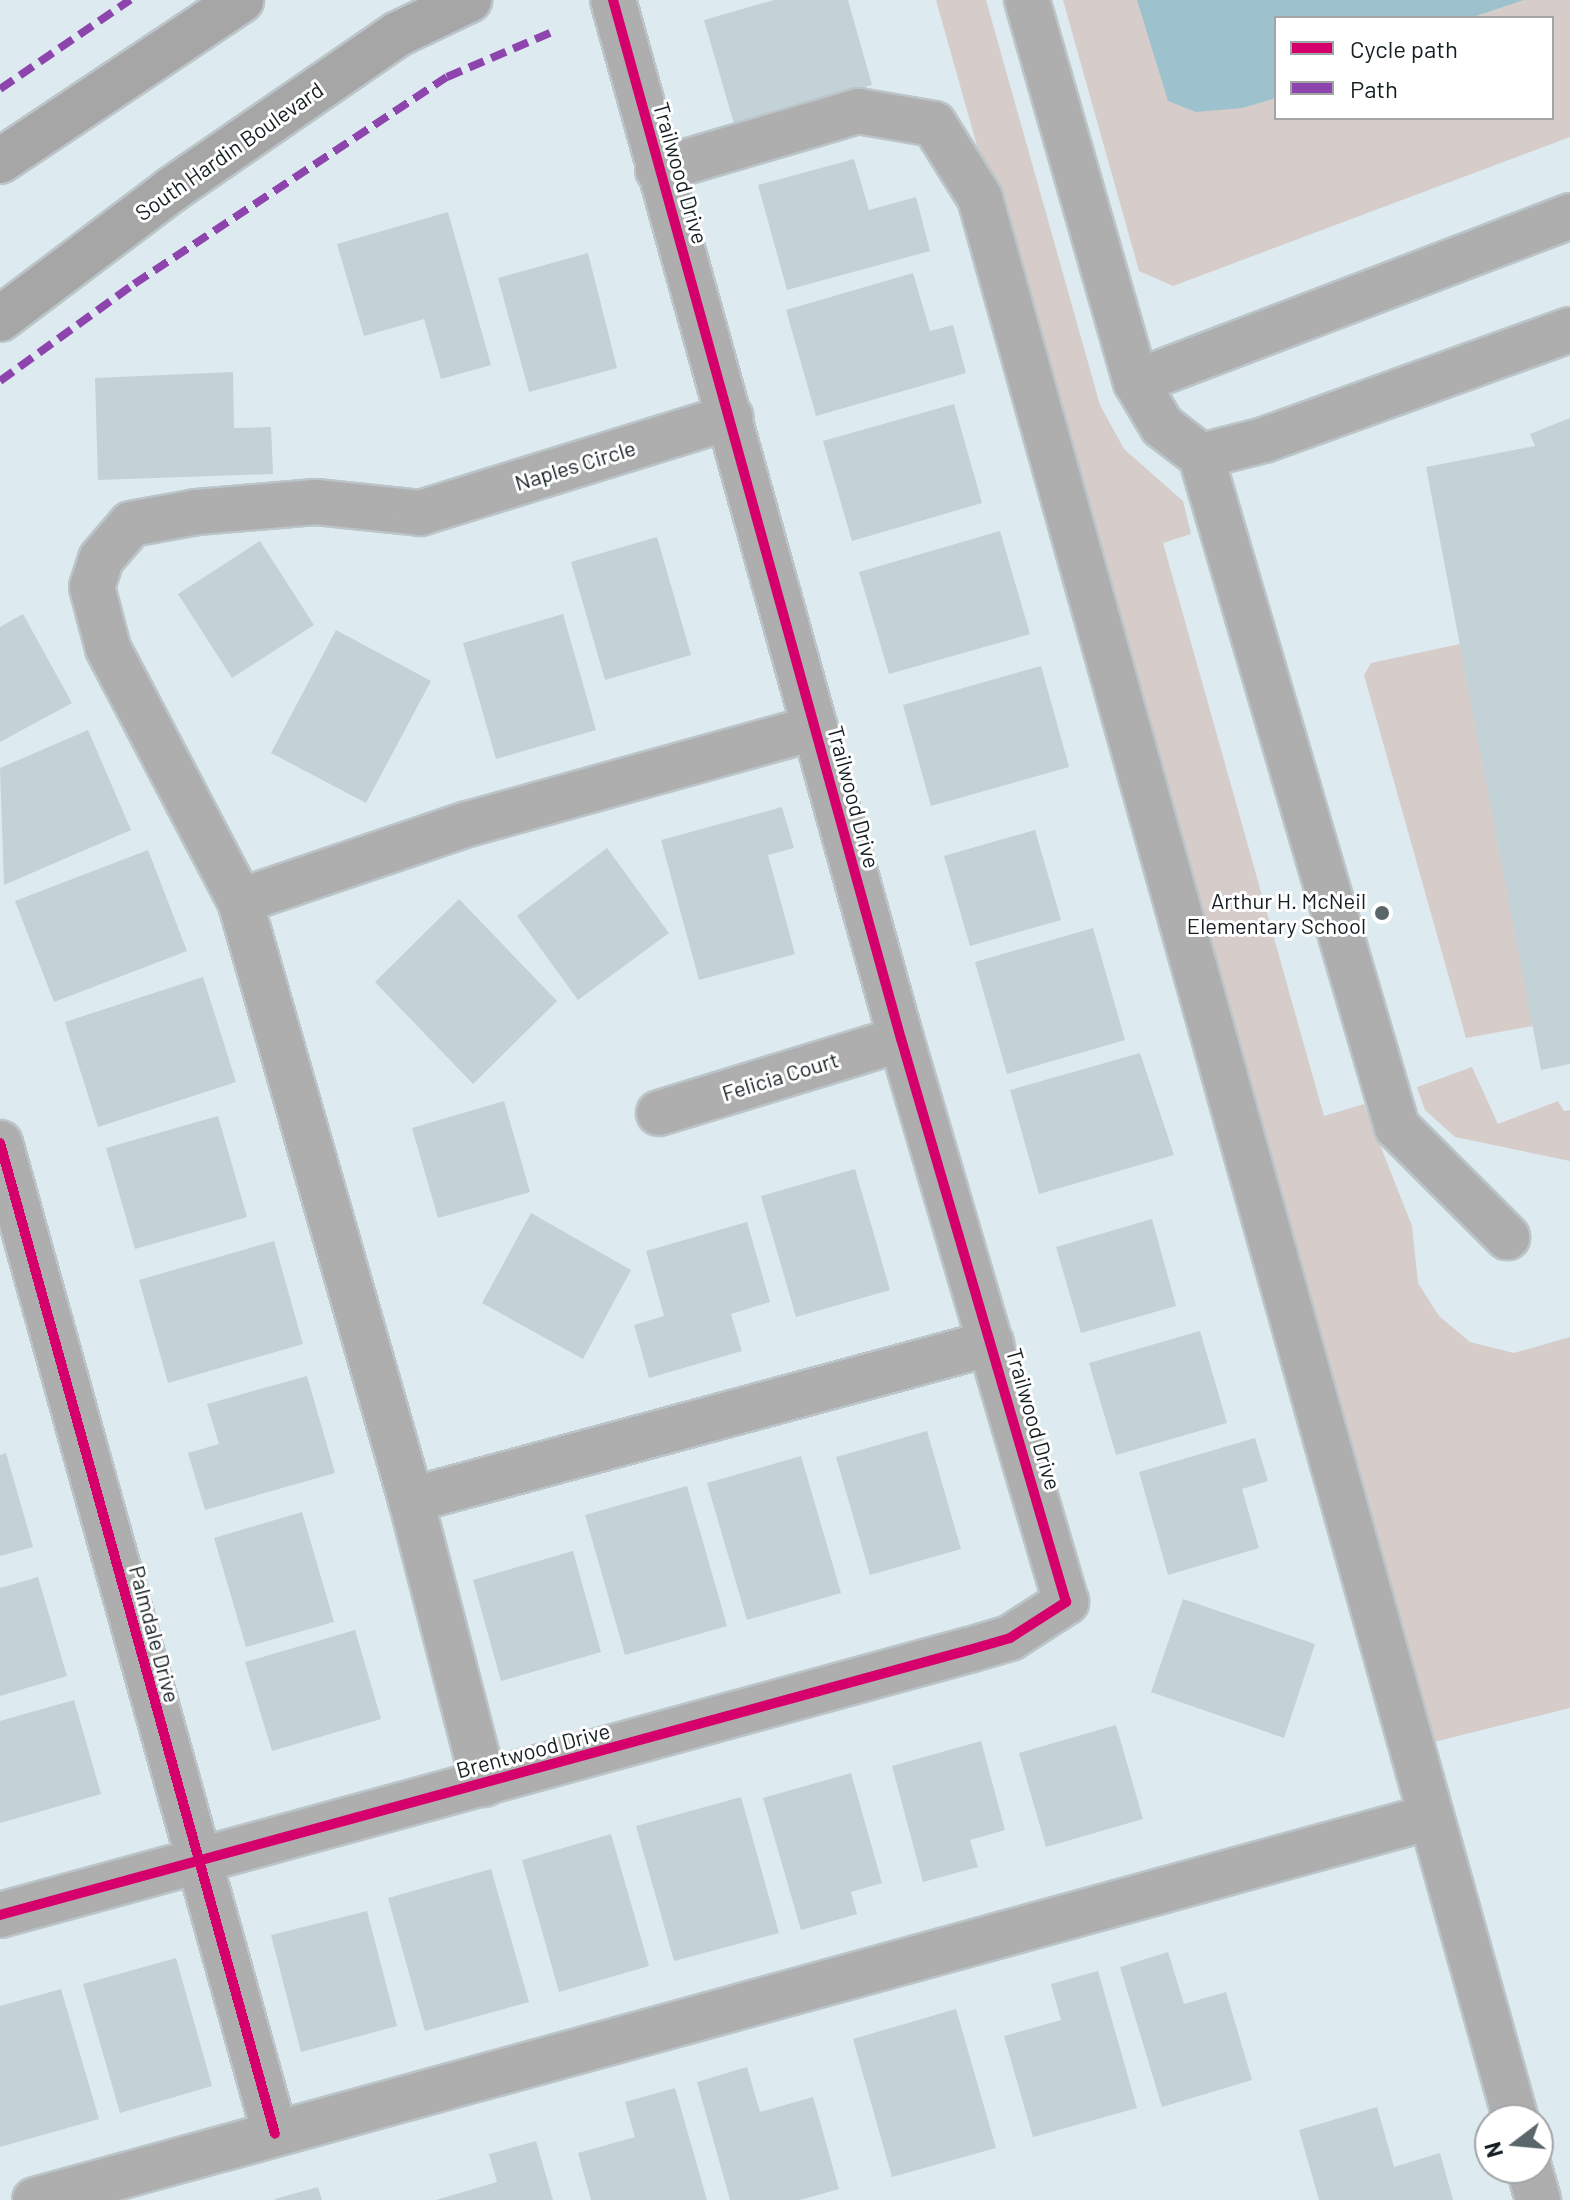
<!DOCTYPE html>
<html>
<head>
<meta charset="utf-8">
<style>
	body { margin:0 }
	#map { position:relative; width:1570px; height:2200px; overflow:hidden; background:#ddebf0; font-family:Barlow,sans-serif }
	div>[style] { position:absolute }
	.green>* { inset:0; background:#d6ccca }
	.water>* { inset:0; background:#9dc2ce }
	.building>* { inset:0; background:#c3d2d7 }
	.roads { filter:drop-shadow(2px 0 #bbc5c9) drop-shadow(-2px 0 #bbc5c9) drop-shadow(0 2px #bbc5c9) drop-shadow(0 -2px #bbc5c9) }
	.minor>* { height:44px; margin:-22px; padding:0 22px; transform-origin:22px; border-radius:22px; background:#afaeae }
	.major>* { height:44px; margin:-22px; padding:0 22px; transform-origin:22px; border-radius:22px; background:#a6a6a7 }
	.quiet>* { height:8px; margin-top:-4px; transform-origin:0; background:repeating-linear-gradient(90deg,#8e44ad 0 16px,transparent 0 24px) }
	.cycleway>* { height:10px; margin:-5px; padding:0 5px; transform-origin:5px; border-radius:5px; background:#d6006c }
	.dots>* { width:22px; height:22px; translate:-50% -50%; box-sizing:border-box; border:4px solid #fff; border-radius:50% }
	span { translate:-50% -50%; white-space:nowrap; text-align:center; line-height:1.15; -webkit-text-stroke:6px #fff; paint-order:stroke }
	.street-label { font-size:22px; color:#151f22 }
	.poi-label { font-size:22px; color:#151f22 }
	.right { translate:-100% -50%; text-align:right }
	.legend { position:absolute; left:1274px; top:16px; width:280px; height:104px; box-sizing:border-box; background:#fff; border:2px solid #a1a5a7; margin:0; padding:10px 14px; list-style:none; font-size:24px; color:#151f22 }
	.legend li { display:flex; align-items:center; gap:16px; height:40px }
	.legend b { width:40px; border:2px solid #a1a5a7 }
	.north { position:absolute; left:1474px; top:2104px; width:80px; height:80px; box-sizing:border-box; background:#fff; border:2px solid #a1a5a7; border-radius:50%; rotate:254deg; font-size:22px; font-weight:700; line-height:32px; text-align:center; color:#151f22 }
	.north::after { content:''; display:block; margin:auto; width:28px; height:36px; background:#5b666a; clip-path:polygon(50% 0,100% 100%,50% 72%,0 100%) }
</style>
</head>
<body>
<div id="map">
	<div class="green">
		<div style="clip-path:polygon(936px 0,986px 0,1100px 405px,1124px 449px,1183px 501px,1191px 534px,1163px 543px,1324px 1116px,1364px 1104px,1412px 1226px,1418px 1283px,1439px 1316px,1470px 1342px,1514px 1353px,1570px 1337px,1570px 1708px,1426px 1744px)"></div>
		<div style="clip-path:polygon(evenodd,1063px 0,1570px 0,1570px 137px,1173px 286px,1139px 271px,1063px 0,1276px 18px,1552px 18px,1552px 118px,1276px 118px,1276px 18px)"></div>
		<div style="clip-path:polygon(1460px 644px,1533px 1026px,1466px 1038px,1364px 675px,1371px 663px)"></div>
		<div style="clip-path:polygon(1472px 1067px,1498px 1124px,1558px 1101px,1564px 1111px,1570px 1110px,1570px 1161px,1455px 1137px,1425px 1110px,1417px 1087px)"></div>
	</div>
	<div class="water">
		<div style="clip-path:polygon(1137px 0,1524px 0,1470px 18px,1276px 18px,1276px 98px,1242px 108px,1196px 112px,1168px 101px)"></div>
	</div>
	<div class="building">
		<div style="clip-path:polygon(774px 0,848px 0,872px 85px,734px 124px,704px 20px)"></div>
		<div style="clip-path:polygon(854px 159px,869px 210px,916px 197px,930px 251px,787px 290px,758px 185px)"></div>
		<div style="clip-path:polygon(448px 212px,491px 365px,441px 379px,424px 319px,364px 336px,337px 244px)"></div>
		<div style="clip-path:polygon(588px 253px,617px 368px,529px 392px,498px 278px)"></div>
		<div style="clip-path:polygon(913px 273px,930px 331px,953px 325px,966px 373px,816px 416px,786px 310px)"></div>
		<div style="clip-path:polygon(233px 372px,234px 428px,271px 427px,273px 474px,98px 480px,95px 378px)"></div>
		<div style="clip-path:polygon(954px 404px,982px 503px,852px 541px,823px 441px)"></div>
		<div style="clip-path:polygon(1570px 418px,1570px 1064px,1541px 1070px,1426px 467px,1535px 446px,1530px 434px)"></div>
		<div style="clip-path:polygon(1000px 531px,1030px 634px,889px 674px,859px 572px)"></div>
		<div style="clip-path:polygon(657px 537px,691px 655px,605px 680px,571px 562px)"></div>
		<div style="clip-path:polygon(260px 541px,314px 625px,232px 678px,178px 594px)"></div>
		<div style="clip-path:polygon(23px 614px,72px 703px,0 742px,0 627px)"></div>
		<div style="clip-path:polygon(563px 614px,596px 730px,496px 759px,463px 643px)"></div>
		<div style="clip-path:polygon(336px 630px,431px 681px,366px 803px,271px 753px)"></div>
		<div style="clip-path:polygon(1041px 666px,1069px 767px,931px 806px,903px 705px)"></div>
		<div style="clip-path:polygon(88px 730px,131px 830px,4px 885px,0 768px)"></div>
		<div style="clip-path:polygon(782px 807px,794px 848px,768px 855px,795px 954px,699px 980px,661px 840px)"></div>
		<div style="clip-path:polygon(1035px 830px,1061px 920px,970px 946px,944px 856px)"></div>
		<div style="clip-path:polygon(607px 848px,669px 933px,578px 1000px,517px 916px)"></div>
		<div style="clip-path:polygon(148px 850px,187px 951px,54px 1002px,15px 901px)"></div>
		<div style="clip-path:polygon(459px 899px,557px 1001px,473px 1084px,375px 982px)"></div>
		<div style="clip-path:polygon(1093px 928px,1125px 1040px,1007px 1074px,975px 962px)"></div>
		<div style="clip-path:polygon(203px 977px,236px 1082px,98px 1127px,65px 1022px)"></div>
		<div style="clip-path:polygon(1140px 1053px,1174px 1155px,1039px 1194px,1010px 1090px)"></div>
		<div style="clip-path:polygon(504px 1101px,530px 1192px,438px 1218px,412px 1128px)"></div>
		<div style="clip-path:polygon(218px 1116px,247px 1217px,135px 1249px,106px 1148px)"></div>
		<div style="clip-path:polygon(855px 1169px,890px 1290px,796px 1317px,761px 1196px)"></div>
		<div style="clip-path:polygon(531px 1213px,631px 1270px,583px 1359px,482px 1303px)"></div>
		<div style="clip-path:polygon(1152px 1219px,1176px 1306px,1081px 1333px,1056px 1247px)"></div>
		<div style="clip-path:polygon(747px 1222px,770px 1302px,731px 1314px,742px 1351px,649px 1378px,634px 1325px,664px 1316px,646px 1251px)"></div>
		<div style="clip-path:polygon(274px 1241px,303px 1344px,168px 1383px,139px 1280px)"></div>
		<div style="clip-path:polygon(1200px 1331px,1227px 1423px,1116px 1455px,1089px 1363px)"></div>
		<div style="clip-path:polygon(307px 1376px,335px 1473px,205px 1510px,188px 1453px,219px 1444px,207px 1404px)"></div>
		<div style="clip-path:polygon(927px 1431px,961px 1549px,870px 1575px,836px 1457px)"></div>
		<div style="clip-path:polygon(1255px 1438px,1268px 1481px,1242px 1489px,1259px 1548px,1168px 1575px,1139px 1472px)"></div>
		<div style="clip-path:polygon(6px 1453px,33px 1547px,0 1556px,0 1455px)"></div>
		<div style="clip-path:polygon(801px 1456px,841px 1593px,747px 1620px,707px 1483px)"></div>
		<div style="clip-path:polygon(687px 1486px,727px 1626px,625px 1655px,585px 1515px)"></div>
		<div style="clip-path:polygon(302px 1512px,334px 1622px,246px 1647px,214px 1538px)"></div>
		<div style="clip-path:polygon(573px 1551px,601px 1652px,501px 1681px,473px 1580px)"></div>
		<div style="clip-path:polygon(38px 1577px,67px 1676px,0 1696px,0 1588px)"></div>
		<div style="clip-path:polygon(1183px 1599px,1315px 1644px,1284px 1738px,1151px 1692px)"></div>
		<div style="clip-path:polygon(355px 1630px,381px 1719px,272px 1751px,245px 1662px)"></div>
		<div style="clip-path:polygon(74px 1700px,101px 1794px,0 1823px,0 1721px)"></div>
		<div style="clip-path:polygon(1116px 1725px,1143px 1819px,1046px 1847px,1019px 1753px)"></div>
		<div style="clip-path:polygon(981px 1741px,1005px 1830px,970px 1840px,978px 1867px,923px 1882px,892px 1766px)"></div>
		<div style="clip-path:polygon(851px 1773px,882px 1883px,851px 1892px,857px 1914px,801px 1930px,763px 1798px)"></div>
		<div style="clip-path:polygon(741px 1797px,779px 1933px,674px 1961px,636px 1826px)"></div>
		<div style="clip-path:polygon(611px 1834px,649px 1966px,559px 1992px,522px 1860px)"></div>
		<div style="clip-path:polygon(491px 1869px,529px 2002px,425px 2031px,388px 1898px)"></div>
		<div style="clip-path:polygon(367px 1911px,397px 2026px,301px 2052px,271px 1935px)"></div>
		<div style="clip-path:polygon(1168px 1952px,1184px 2004px,1226px 1992px,1252px 2080px,1162px 2107px,1120px 1967px)"></div>
		<div style="clip-path:polygon(176px 1958px,212px 2086px,120px 2113px,83px 1984px)"></div>
		<div style="clip-path:polygon(1098px 1971px,1137px 2108px,1033px 2137px,1004px 2036px,1061px 2020px,1051px 1984px)"></div>
		<div style="clip-path:polygon(61px 1989px,99px 2119px,0 2147px,0 2006px)"></div>
		<div style="clip-path:polygon(956px 2009px,996px 2148px,892px 2177px,853px 2039px)"></div>
		<div style="clip-path:polygon(747px 2067px,760px 2112px,813px 2097px,839px 2189px,800px 2200px,730px 2200px,697px 2082px)"></div>
		<div style="clip-path:polygon(675px 2088px,707px 2200px,591px 2200px,578px 2153px,635px 2137px,625px 2102px)"></div>
		<div style="clip-path:polygon(1377px 2107px,1394px 2167px,1440px 2153px,1453px 2200px,1319px 2200px,1299px 2130px)"></div>
		<div style="clip-path:polygon(536px 2141px,553px 2200px,436px 2200px,497px 2182px,489px 2154px)"></div>
		<div style="clip-path:polygon(318px 2187px,322px 2200px,275px 2200px,275px 2199px)"></div>
	</div>
	<div class="roads">
		<div class="minor">
			<div style="left:1027px;top:0;width:397px;rotate:74.1deg"></div>
			<div style="left:1136px;top:382px;width:51px;rotate:59.4deg"></div>
			<div style="left:1162px;top:426px;width:49px;rotate:37.6deg"></div>
			<div style="left:1201px;top:456px;width:65px;rotate:-14.3deg"></div>
			<div style="left:1264px;top:440px;width:325px;rotate:-19.8deg"></div>
			<div style="left:658px;top:170px;width:209px;rotate:-16.4deg"></div>
			<div style="left:858px;top:111px;width:77px;rotate:9.7deg"></div>
			<div style="left:934px;top:124px;width:87px;rotate:58.1deg"></div>
			<div style="left:980px;top:198px;width:1995px;rotate:74.42deg"></div>
			<div style="left:1136px;top:382px;width:465px;rotate:-20.9deg"></div>
			<div style="left:1201px;top:456px;width:699px;rotate:73.72deg"></div>
			<div style="left:1397px;top:1127px;width:156px;rotate:45deg"></div>
			<div style="left:240px;top:901px;width:241px;rotate:-18.7deg"></div>
			<div style="left:468px;top:824px;width:360px;rotate:-15.5deg"></div>
			<div style="left:659px;top:1113px;width:253px;rotate:-17deg"></div>
			<div style="left:0;top:1143px;width:1028px;rotate:74.49deg"></div>
			<div style="left:411px;top:1500px;width:601px;rotate:-15.15deg"></div>
			<div style="left:484px;top:1784px;width:293px;rotate:-104.4deg"></div>
			<div style="left:411px;top:1500px;width:623px;rotate:-105.93deg"></div>
			<div style="left:240px;top:901px;width:285px;rotate:-117.6deg"></div>
			<div style="left:108px;top:648px;width:63px;rotate:-104.7deg"></div>
			<div style="left:92px;top:587px;width:29px;rotate:-72deg"></div>
			<div style="left:101px;top:559px;width:46px;rotate:-49.4deg"></div>
			<div style="left:131px;top:524px;width:67px;rotate:-10.3deg"></div>
			<div style="left:197px;top:512px;width:119px;rotate:-4.8deg"></div>
			<div style="left:316px;top:502px;width:105px;rotate:6deg"></div>
			<div style="left:420px;top:513px;width:325px;rotate:-17.2deg"></div>
			<div style="left:0;top:1915px;width:1005px;rotate:-15.3deg"></div>
			<div style="left:969px;top:1650px;width:43px;rotate:-16.3deg"></div>
			<div style="left:1010px;top:1638px;width:67px;rotate:-32.7deg"></div>
			<div style="left:1066px;top:1602px;width:587px;rotate:-106.33deg"></div>
			<div style="left:901px;top:1039px;width:1078px;rotate:-105.49deg"></div>
			<div style="left:1529px;top:2168px;width:33px;rotate:74deg"></div>
			<div style="left:35px;top:2200px;width:1447px;rotate:-15.35deg"></div>
		</div>
		<div class="major">
			<div style="left:0;top:161px;width:290px;rotate:-33.7deg"></div>
			<div style="left:0;top:319px;width:214px;rotate:-37deg"></div>
			<div style="left:171px;top:190px;width:275px;rotate:-34.5deg"></div>
			<div style="left:398px;top:34px;width:79px;rotate:-25.6deg"></div>
		</div>
	</div>
	<div class="quiet">
		<div style="left:0;top:89px;width:158px;rotate:-34.4deg"></div>
		<div style="left:0;top:381px;width:165px;rotate:-35.9deg"></div>
		<div style="left:134px;top:284px;width:375px;rotate:-33.5deg"></div>
		<div style="left:447px;top:77px;width:114px;rotate:-23.2deg"></div>
	</div>
	<div class="cycleway">
		<div style="left:0;top:1143px;width:1028px;rotate:74.49deg"></div>
		<div style="left:0;top:1915px;width:1005px;rotate:-15.3deg"></div>
		<div style="left:969px;top:1650px;width:43px;rotate:-16.3deg"></div>
		<div style="left:1010px;top:1638px;width:67px;rotate:-32.7deg"></div>
		<div style="left:1066px;top:1602px;width:587px;rotate:-106.33deg"></div>
		<div style="left:901px;top:1039px;width:1078px;rotate:-105.49deg"></div>
	</div>
	<div class="dots">
		<div style="left:1382px;top:913px;background:#5b666a"></div>
	</div>
	<div class="street-label">
		<span style="left:229px;top:151px;rotate:-35deg">South Hardin Boulevard</span>
		<span style="left:681px;top:173px;rotate:74deg">Trailwood Drive</span>
		<span style="left:575px;top:465px;rotate:-17deg">Naples Circle</span>
		<span style="left:854px;top:797px;rotate:75deg">Trailwood Drive</span>
		<span style="left:780px;top:1076px;rotate:-17deg">Felicia Court</span>
		<span style="left:1034px;top:1419px;rotate:74deg">Trailwood Drive</span>
		<span style="left:155px;top:1634px;rotate:75deg">Palmdale Drive</span>
		<span style="left:533px;top:1750px;rotate:-15deg">Brentwood Drive</span>
	</div>
	<div class="poi-label">
		<span class="right" style="left:1366px;top:913px">Arthur H. McNeil<br>Elementary School</span>
	</div>
	<ul class="legend">
	<li><b style="height:10px;background:#d6006c"></b>Cycle path</li>
	<li><b style="height:10px;background:#8e44ad"></b>Path</li>
	</ul>
	<div class="north">N</div>
</div>
</body>
</html>
